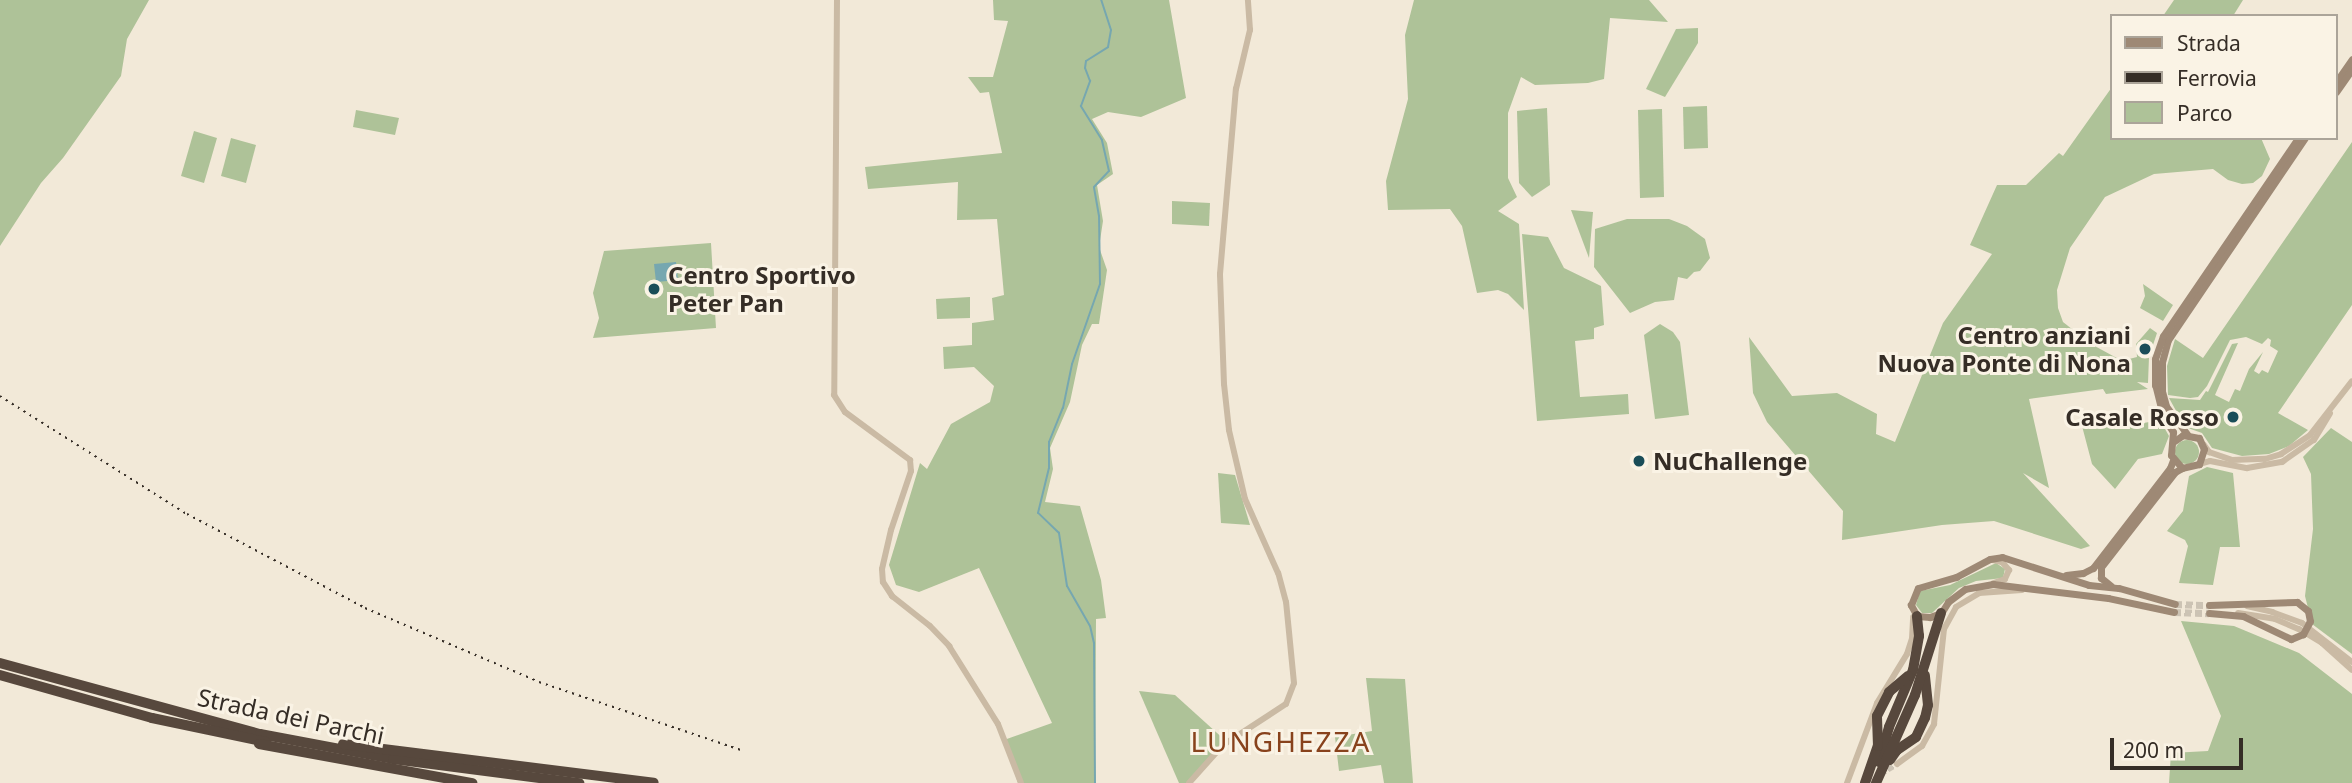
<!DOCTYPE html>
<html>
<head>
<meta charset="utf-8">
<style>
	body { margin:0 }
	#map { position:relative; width:2352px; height:783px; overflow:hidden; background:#f2e9d8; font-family:"Noto Sans",sans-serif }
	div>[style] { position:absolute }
	.green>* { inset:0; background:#aec298 }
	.round { border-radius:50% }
	.water>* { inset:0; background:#76a7b0 }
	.stream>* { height:2px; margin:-1px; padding:0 1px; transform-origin:1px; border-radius:1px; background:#76a7b0 }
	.tertiary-tunnel>* { height:6px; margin-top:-3px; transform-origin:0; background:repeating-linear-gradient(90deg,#ccc3b4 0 6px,transparent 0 9px) }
	.secondary-tunnel>* { height:7px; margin-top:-3.5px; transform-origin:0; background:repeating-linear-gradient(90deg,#ccc3b4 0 7px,transparent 0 10.5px) }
	.tertiary>* { height:6px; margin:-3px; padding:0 3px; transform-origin:3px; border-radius:3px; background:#cabaa4 }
	.secondary>* { height:7px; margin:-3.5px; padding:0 3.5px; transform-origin:3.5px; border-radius:3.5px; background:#9e8975 }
	.motorway>* { height:10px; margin:-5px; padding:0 5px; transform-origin:5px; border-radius:5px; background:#57483d }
	.rail>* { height:2px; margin-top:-1px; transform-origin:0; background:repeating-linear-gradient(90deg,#352d26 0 2px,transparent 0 7px) }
	.dots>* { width:19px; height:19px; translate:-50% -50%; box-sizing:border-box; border:4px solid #faf3e5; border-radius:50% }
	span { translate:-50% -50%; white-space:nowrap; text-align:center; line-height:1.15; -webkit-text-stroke:6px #faf3e5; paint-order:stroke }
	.poi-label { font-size:24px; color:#352d26; font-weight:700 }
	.left { translate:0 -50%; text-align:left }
	.right { translate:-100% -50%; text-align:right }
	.street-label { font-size:24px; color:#352d26 }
	.quarter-label { font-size:28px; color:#88421c; letter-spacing:2px }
	.legend { position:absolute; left:2110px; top:14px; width:228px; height:126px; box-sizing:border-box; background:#faf3e5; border:2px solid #aba499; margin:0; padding:9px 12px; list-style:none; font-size:21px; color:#352d26 }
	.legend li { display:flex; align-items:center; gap:14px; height:35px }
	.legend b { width:35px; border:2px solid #aba499 }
	.scale { position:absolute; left:2110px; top:738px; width:133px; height:32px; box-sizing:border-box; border:4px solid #352d26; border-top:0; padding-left:9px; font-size:21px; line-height:24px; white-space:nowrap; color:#352d26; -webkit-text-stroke:5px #faf3e5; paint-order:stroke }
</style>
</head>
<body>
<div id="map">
	<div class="green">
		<div style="clip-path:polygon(0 0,149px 0,127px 39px,121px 76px,63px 158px,41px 183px,0 246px)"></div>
		<div style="clip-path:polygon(993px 0,1169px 0,1186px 98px,1141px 117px,1108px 112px,1092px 119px,1107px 143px,1113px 174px,1097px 185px,1103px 221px,1099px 247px,1107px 270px,1099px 324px,1092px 324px,1082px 345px,1070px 402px,1050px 448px,1053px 469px,1045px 502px,1080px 506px,1101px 580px,1106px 618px,1096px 619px,1095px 783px,1018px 783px,1004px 740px,1052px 723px,979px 568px,919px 592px,896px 585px,889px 565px,920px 463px,927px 469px,951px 424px,990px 402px,994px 386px,974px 367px,944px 369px,943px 347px,972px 345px,972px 323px,994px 320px,992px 298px,1004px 295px,997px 219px,957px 220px,958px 182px,868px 189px,865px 167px,1002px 153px,989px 92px,980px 93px,968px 77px,993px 77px,1008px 21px,994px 20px)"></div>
		<div style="clip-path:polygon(1414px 0,1649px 0,1668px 22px,1610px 18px,1604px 79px,1588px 83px,1535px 85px,1521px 77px,1508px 113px,1508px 178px,1517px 197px,1498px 211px,1519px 224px,1524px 310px,1508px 294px,1498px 290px,1477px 293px,1462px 226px,1450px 209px,1388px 210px,1386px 181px,1408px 99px,1405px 35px)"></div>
		<div style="clip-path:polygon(2174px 0,2243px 0,2233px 16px,2163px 16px)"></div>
		<div style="clip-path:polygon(1698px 28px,1698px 43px,1665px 97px,1646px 89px,1676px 29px)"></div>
		<div style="clip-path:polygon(2112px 87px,2112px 138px,2261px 138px,2270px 159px,2262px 176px,2253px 183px,2242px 184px,2228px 180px,2213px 169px,2154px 174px,2105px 197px,2070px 248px,2057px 290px,2058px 308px,2063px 322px,2091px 344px,2126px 363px,2125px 360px,2137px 357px,2136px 344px,2150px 328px,2157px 333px,2149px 357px,2148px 383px,2137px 382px,2148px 389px,2106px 394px,2103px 389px,2029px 399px,2049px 488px,2023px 473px,2090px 546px,2081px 549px,1994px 521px,1942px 525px,1842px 540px,1843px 511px,1767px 422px,1753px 393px,1749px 337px,1792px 396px,1837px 393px,1877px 414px,1876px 434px,1895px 442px,1943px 323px,1992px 254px,1970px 245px,1997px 185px,2026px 185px,2059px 153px,2063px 156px)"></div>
		<div style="clip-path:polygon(1707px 106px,1708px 148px,1684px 149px,1683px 107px)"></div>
		<div style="clip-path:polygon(1547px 108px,1550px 185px,1532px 197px,1519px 183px,1517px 111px)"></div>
		<div style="clip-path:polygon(1662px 109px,1664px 197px,1640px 198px,1638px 110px)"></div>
		<div style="clip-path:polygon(356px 110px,399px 118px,395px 135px,353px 127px)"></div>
		<div style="clip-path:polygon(194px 131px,217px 138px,204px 183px,181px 176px)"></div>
		<div style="clip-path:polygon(231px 138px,256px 145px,246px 183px,221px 176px)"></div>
		<div style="clip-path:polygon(2352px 142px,2352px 305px,2278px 413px,2308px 430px,2289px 446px,2269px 454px,2242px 456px,2212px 448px,2202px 433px,2185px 427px,2169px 398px,2200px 400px,2206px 391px,2208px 392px,2232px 344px,2238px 343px,2215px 395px,2229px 402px,2235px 389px,2240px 391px,2249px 369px,2263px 352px,2254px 371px,2259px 374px,2262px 370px,2268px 373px,2278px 351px,2270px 346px,2271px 340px,2268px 338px,2262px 344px,2246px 337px,2230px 340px,2207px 386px,2198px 397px,2190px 398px,2168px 395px,2167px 366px,2175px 339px,2203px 358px)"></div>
		<div style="clip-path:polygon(1172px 201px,1210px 203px,1209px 226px,1172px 224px)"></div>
		<div style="clip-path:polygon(1571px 210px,1593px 212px,1589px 258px)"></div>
		<div style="clip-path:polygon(1627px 219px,1669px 219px,1687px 226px,1705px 239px,1710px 258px,1700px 271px,1694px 272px,1687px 279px,1678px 277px,1674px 300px,1655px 302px,1630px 313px,1594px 267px,1595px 229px)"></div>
		<div style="clip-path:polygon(1522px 234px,1548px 237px,1564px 268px,1601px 286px,1604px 325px,1594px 328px,1594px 339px,1575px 341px,1580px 397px,1628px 394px,1629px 414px,1537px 421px)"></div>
		<div style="clip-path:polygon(711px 243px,716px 328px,593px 338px,599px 318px,593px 293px,604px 251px)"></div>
		<div style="clip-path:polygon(2143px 284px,2173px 305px,2163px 321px,2140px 308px,2145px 296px)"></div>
		<div style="clip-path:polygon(970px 297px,970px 318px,937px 319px,936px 299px)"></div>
		<div style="clip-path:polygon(1660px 324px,1673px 332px,1680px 342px,1689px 415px,1655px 419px,1644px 335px)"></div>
		<div style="clip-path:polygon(2160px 420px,2169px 436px,2162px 454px,2138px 459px,2115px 489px,2092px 464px,2082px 426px,2110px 424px,2111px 429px)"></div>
		<div style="clip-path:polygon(2331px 428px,2352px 442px,2352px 654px,2312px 624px,2305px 596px,2313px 529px,2311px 474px,2303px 457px)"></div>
		<div class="round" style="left:2175px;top:440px;width:24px;height:24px"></div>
		<div style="clip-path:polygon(2207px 467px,2233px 473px,2240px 547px,2220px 547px,2213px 585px,2179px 583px,2188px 546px,2185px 540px,2167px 531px,2183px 511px,2189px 476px)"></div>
		<div style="clip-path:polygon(1218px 473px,1235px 475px,1250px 525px,1221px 523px)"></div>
		<div style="clip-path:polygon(1996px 563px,2005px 569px,2003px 578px,1976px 581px,1959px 588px,1932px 613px,1922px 613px,1916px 605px,1920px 591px,1950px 585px)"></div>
		<div style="clip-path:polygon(2181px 621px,2234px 626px,2299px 653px,2352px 694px,2352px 783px,2169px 783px,2171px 753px,2208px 751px,2221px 716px)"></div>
		<div style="clip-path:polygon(1366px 678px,1405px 679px,1413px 783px,1384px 783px,1381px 765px,1339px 771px,1335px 737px,1372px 731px)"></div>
		<div style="clip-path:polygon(1139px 691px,1175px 695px,1227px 742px,1189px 783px,1179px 783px)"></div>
	</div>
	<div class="water">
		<div style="clip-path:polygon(676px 262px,678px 280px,656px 282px,654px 264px)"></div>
	</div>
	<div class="stream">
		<div style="left:1095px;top:783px;width:140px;rotate:-90.4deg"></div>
		<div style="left:1094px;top:643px;width:17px;rotate:-103deg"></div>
		<div style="left:1090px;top:626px;width:46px;rotate:-119.9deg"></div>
		<div style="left:1067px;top:586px;width:54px;rotate:-98.6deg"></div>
		<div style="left:1059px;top:533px;width:29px;rotate:-136deg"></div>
		<div style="left:1038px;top:513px;width:46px;rotate:-76.3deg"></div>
		<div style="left:1049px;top:468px;width:26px;rotate:-90deg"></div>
		<div style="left:1049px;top:442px;width:37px;rotate:-68deg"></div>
		<div style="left:1063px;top:408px;width:45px;rotate:-78.4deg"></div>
		<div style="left:1072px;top:364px;width:85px;rotate:-70.7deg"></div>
		<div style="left:1100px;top:284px;width:68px;rotate:-90.8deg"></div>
		<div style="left:1099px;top:216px;width:29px;rotate:-100deg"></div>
		<div style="left:1094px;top:187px;width:22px;rotate:-47deg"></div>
		<div style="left:1109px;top:171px;width:32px;rotate:-103deg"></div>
		<div style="left:1102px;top:140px;width:40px;rotate:-122deg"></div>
		<div style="left:1081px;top:106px;width:27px;rotate:-70deg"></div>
		<div style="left:1090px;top:81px;width:14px;rotate:-111deg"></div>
		<div style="left:1085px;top:68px;width:7px;rotate:-82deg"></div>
		<div style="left:1086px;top:61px;width:26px;rotate:-32deg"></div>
		<div style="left:1108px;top:47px;width:17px;rotate:-80deg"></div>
		<div style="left:1111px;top:30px;width:32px;rotate:-108deg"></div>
	</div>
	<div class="tertiary-tunnel">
		<div style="left:1880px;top:774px;width:20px;rotate:-30deg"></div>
	</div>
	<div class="secondary-tunnel">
		<div style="left:2175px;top:604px;width:34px;rotate:2deg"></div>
		<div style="left:2174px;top:612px;width:35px;rotate:2deg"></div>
	</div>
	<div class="tertiary">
		<div style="left:837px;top:0;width:395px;rotate:90.4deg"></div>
		<div style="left:834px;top:395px;width:20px;rotate:57deg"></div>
		<div style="left:845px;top:412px;width:81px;rotate:36.4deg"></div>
		<div style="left:910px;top:460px;width:11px;rotate:85deg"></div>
		<div style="left:911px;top:471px;width:62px;rotate:108.7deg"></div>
		<div style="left:891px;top:530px;width:40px;rotate:103deg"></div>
		<div style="left:882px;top:569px;width:13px;rotate:86deg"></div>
		<div style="left:883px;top:582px;width:17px;rotate:57deg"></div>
		<div style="left:892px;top:596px;width:48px;rotate:38.3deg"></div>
		<div style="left:930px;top:626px;width:28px;rotate:46deg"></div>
		<div style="left:949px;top:646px;width:92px;rotate:57.9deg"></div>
		<div style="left:998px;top:724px;width:63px;rotate:68.7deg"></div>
		<div style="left:2204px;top:445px;width:9px;rotate:54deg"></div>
		<div style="left:2209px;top:452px;width:24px;rotate:19deg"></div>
		<div style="left:2232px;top:460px;width:33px;rotate:-2deg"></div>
		<div style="left:2265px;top:459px;width:17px;rotate:-17deg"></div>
		<div style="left:2281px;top:454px;width:35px;rotate:-33deg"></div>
		<div style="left:2310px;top:435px;width:68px;rotate:-52.1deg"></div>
		<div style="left:2199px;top:464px;width:11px;rotate:-15deg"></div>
		<div style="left:2210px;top:461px;width:38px;rotate:11deg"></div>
		<div style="left:2247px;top:468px;width:36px;rotate:-10deg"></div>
		<div style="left:2282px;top:462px;width:39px;rotate:-35deg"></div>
		<div style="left:2314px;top:440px;width:31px;rotate:-59deg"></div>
		<div style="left:1993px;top:560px;width:9px;rotate:13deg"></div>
		<div style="left:2002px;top:562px;width:11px;rotate:49deg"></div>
		<div style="left:2009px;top:570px;width:10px;rotate:114deg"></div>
		<div style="left:2005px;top:579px;width:12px;rotate:160deg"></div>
		<div style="left:2247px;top:606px;width:26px;rotate:13deg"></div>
		<div style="left:2272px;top:612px;width:32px;rotate:20deg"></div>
		<div style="left:2302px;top:623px;width:63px;rotate:38deg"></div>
		<div style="left:2238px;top:613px;width:37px;rotate:9deg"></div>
		<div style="left:2275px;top:619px;width:26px;rotate:23deg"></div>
		<div style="left:2299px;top:629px;width:27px;rotate:31deg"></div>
		<div style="left:2322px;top:643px;width:40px;rotate:42deg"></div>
		<div style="left:1897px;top:764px;width:31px;rotate:-36deg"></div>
		<div style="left:1922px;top:746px;width:25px;rotate:-61deg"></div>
		<div style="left:1934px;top:724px;width:96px;rotate:-84deg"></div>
		<div style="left:1944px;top:629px;width:25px;rotate:-61deg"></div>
		<div style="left:1956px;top:607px;width:27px;rotate:-31deg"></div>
		<div style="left:1979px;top:593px;width:43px;rotate:-4deg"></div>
		<div style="left:1189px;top:783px;width:51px;rotate:-48.2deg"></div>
		<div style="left:1223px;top:745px;width:75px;rotate:-33.1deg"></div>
		<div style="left:1286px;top:704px;width:22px;rotate:-69deg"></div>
		<div style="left:1294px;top:683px;width:81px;rotate:-95.6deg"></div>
		<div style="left:1286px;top:602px;width:30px;rotate:-105deg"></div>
		<div style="left:1278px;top:573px;width:81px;rotate:-114deg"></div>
		<div style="left:1245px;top:499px;width:71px;rotate:-103.1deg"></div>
		<div style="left:1229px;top:430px;width:46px;rotate:-96.2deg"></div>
		<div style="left:1224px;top:384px;width:110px;rotate:-92.1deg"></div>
		<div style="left:1220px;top:274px;width:186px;rotate:-85.1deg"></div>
		<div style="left:1236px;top:89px;width:61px;rotate:-76.7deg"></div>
		<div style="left:1250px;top:30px;width:30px;rotate:-94deg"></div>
		<div style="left:1847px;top:783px;width:85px;rotate:-69.4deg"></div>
		<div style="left:1877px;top:703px;width:57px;rotate:-58.5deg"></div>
		<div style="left:1907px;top:654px;width:16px;rotate:-72deg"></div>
		<div style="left:1912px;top:639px;width:22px;rotate:-87deg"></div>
	</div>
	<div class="secondary">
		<div style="left:2336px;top:82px;width:28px;rotate:-55deg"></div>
		<div style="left:2336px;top:92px;width:28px;rotate:-55deg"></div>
		<div style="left:2187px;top:434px;width:35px;rotate:-127deg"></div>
		<div style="left:2166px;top:406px;width:16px;rotate:-105deg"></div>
		<div style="left:2162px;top:391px;width:29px;rotate:-90deg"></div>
		<div style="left:2162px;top:362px;width:23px;rotate:-75deg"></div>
		<div style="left:2168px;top:340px;width:244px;rotate:-55.9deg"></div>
		<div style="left:2173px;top:442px;width:12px;rotate:-35deg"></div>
		<div style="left:2183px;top:435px;width:16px;rotate:11deg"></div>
		<div style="left:2199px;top:438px;width:12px;rotate:66deg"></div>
		<div style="left:2204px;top:449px;width:16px;rotate:108deg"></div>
		<div style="left:2199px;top:464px;width:17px;rotate:167deg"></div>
		<div style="left:2182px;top:468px;width:17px;rotate:-130deg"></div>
		<div style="left:2171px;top:455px;width:23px;rotate:-85deg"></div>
		<div style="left:2173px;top:432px;width:19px;rotate:-122deg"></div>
		<div style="left:2163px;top:416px;width:32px;rotate:-104deg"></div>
		<div style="left:2155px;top:385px;width:26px;rotate:-90deg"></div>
		<div style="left:2155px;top:359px;width:24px;rotate:-71deg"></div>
		<div style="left:2163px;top:336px;width:240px;rotate:-55.7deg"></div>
		<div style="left:2066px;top:575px;width:17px;rotate:-7deg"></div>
		<div style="left:2083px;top:573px;width:11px;rotate:-27deg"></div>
		<div style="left:2093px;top:568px;width:126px;rotate:-52.4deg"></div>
		<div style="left:2170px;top:468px;width:9px;rotate:-69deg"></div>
		<div style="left:2111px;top:586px;width:13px;rotate:-141deg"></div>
		<div style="left:2101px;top:578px;width:11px;rotate:-90deg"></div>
		<div style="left:2101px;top:567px;width:120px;rotate:-52.1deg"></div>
		<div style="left:2175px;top:472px;width:8px;rotate:-30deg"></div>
		<div style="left:2209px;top:605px;width:88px;rotate:-2deg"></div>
		<div style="left:2297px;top:602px;width:14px;rotate:39deg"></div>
		<div style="left:2308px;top:611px;width:10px;rotate:79deg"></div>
		<div style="left:2310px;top:621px;width:15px;rotate:118deg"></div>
		<div style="left:2303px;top:634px;width:13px;rotate:157deg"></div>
		<div style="left:2291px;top:639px;width:53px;rotate:-154.4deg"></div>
		<div style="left:2243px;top:616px;width:34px;rotate:-175deg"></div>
		<div style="left:2174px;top:612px;width:67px;rotate:-168deg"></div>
		<div style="left:2108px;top:598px;width:116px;rotate:-173.1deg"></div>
		<div style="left:1993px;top:584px;width:28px;rotate:170deg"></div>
		<div style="left:1965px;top:589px;width:21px;rotate:143deg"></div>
		<div style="left:1948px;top:602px;width:13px;rotate:122deg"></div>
		<div style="left:1941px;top:613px;width:12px;rotate:160deg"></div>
		<div style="left:1930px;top:617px;width:13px;rotate:-176deg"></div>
		<div style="left:1917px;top:616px;width:13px;rotate:-119deg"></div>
		<div style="left:1911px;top:605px;width:18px;rotate:-68deg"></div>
		<div style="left:1918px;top:588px;width:40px;rotate:-16deg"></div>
		<div style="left:1956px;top:577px;width:38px;rotate:-28deg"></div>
		<div style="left:1990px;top:559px;width:12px;rotate:-9deg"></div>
		<div style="left:2002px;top:557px;width:91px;rotate:17.8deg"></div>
		<div style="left:2089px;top:585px;width:30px;rotate:6deg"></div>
		<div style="left:2119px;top:588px;width:58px;rotate:15.9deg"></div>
	</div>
	<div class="motorway">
		<div style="left:0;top:663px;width:270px;rotate:15.3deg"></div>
		<div style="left:260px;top:734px;width:135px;rotate:10.6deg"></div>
		<div style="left:393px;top:759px;width:188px;rotate:7.4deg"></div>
		<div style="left:0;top:675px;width:158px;rotate:15.8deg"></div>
		<div style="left:152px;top:718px;width:116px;rotate:11.9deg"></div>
		<div style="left:259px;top:744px;width:217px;rotate:10.4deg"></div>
		<div style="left:343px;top:744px;width:313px;rotate:7.1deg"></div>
		<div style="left:1890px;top:760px;width:12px;rotate:-55deg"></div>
		<div style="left:1897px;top:750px;width:23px;rotate:-34deg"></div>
		<div style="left:1916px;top:737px;width:21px;rotate:-65deg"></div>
		<div style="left:1925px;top:718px;width:13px;rotate:-77deg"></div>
		<div style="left:1928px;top:705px;width:30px;rotate:-96deg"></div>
		<div style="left:1879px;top:762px;width:36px;rotate:-74deg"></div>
		<div style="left:1889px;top:727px;width:62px;rotate:-67.2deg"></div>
		<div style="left:1913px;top:670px;width:35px;rotate:-80deg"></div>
		<div style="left:1919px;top:636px;width:20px;rotate:-96deg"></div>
		<div style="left:1865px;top:783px;width:39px;rotate:-71deg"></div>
		<div style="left:1878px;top:746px;width:30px;rotate:-92deg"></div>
		<div style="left:1877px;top:716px;width:27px;rotate:-63deg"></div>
		<div style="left:1889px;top:692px;width:25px;rotate:-40deg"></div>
		<div style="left:1876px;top:783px;width:96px;rotate:-66.1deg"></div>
		<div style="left:1915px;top:695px;width:86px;rotate:-72.4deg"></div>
	</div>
	<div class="rail">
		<div style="left:0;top:396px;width:221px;rotate:32.3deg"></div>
		<div style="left:187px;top:514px;width:201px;rotate:27.8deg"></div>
		<div style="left:365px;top:608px;width:189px;rotate:23deg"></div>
		<div style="left:539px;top:682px;width:213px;rotate:18.6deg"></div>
	</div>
	<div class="dots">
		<div style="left:654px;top:289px;background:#1a4d58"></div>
		<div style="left:2145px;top:349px;background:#1a4d58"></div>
		<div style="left:2233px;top:417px;background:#1a4d58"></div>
		<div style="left:1639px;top:461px;background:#1a4d58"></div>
	</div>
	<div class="poi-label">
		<span class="left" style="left:668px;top:289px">Centro Sportivo<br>Peter Pan</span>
		<span class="right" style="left:2131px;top:349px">Centro anziani<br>Nuova Ponte di Nona</span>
		<span class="right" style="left:2219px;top:417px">Casale Rosso</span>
		<span class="left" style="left:1653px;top:461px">NuChallenge</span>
	</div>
	<div class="street-label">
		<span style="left:291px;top:716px;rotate:12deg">Strada dei Parchi</span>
	</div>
	<div class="quarter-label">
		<span style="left:1281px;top:741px">LUNGHEZZA</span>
	</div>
	<ul class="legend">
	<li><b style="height:9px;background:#9e8975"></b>Strada</li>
	<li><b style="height:9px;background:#352d26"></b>Ferrovia</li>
	<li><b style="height:19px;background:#aec298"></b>Parco</li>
	</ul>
	<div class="scale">200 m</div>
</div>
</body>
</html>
